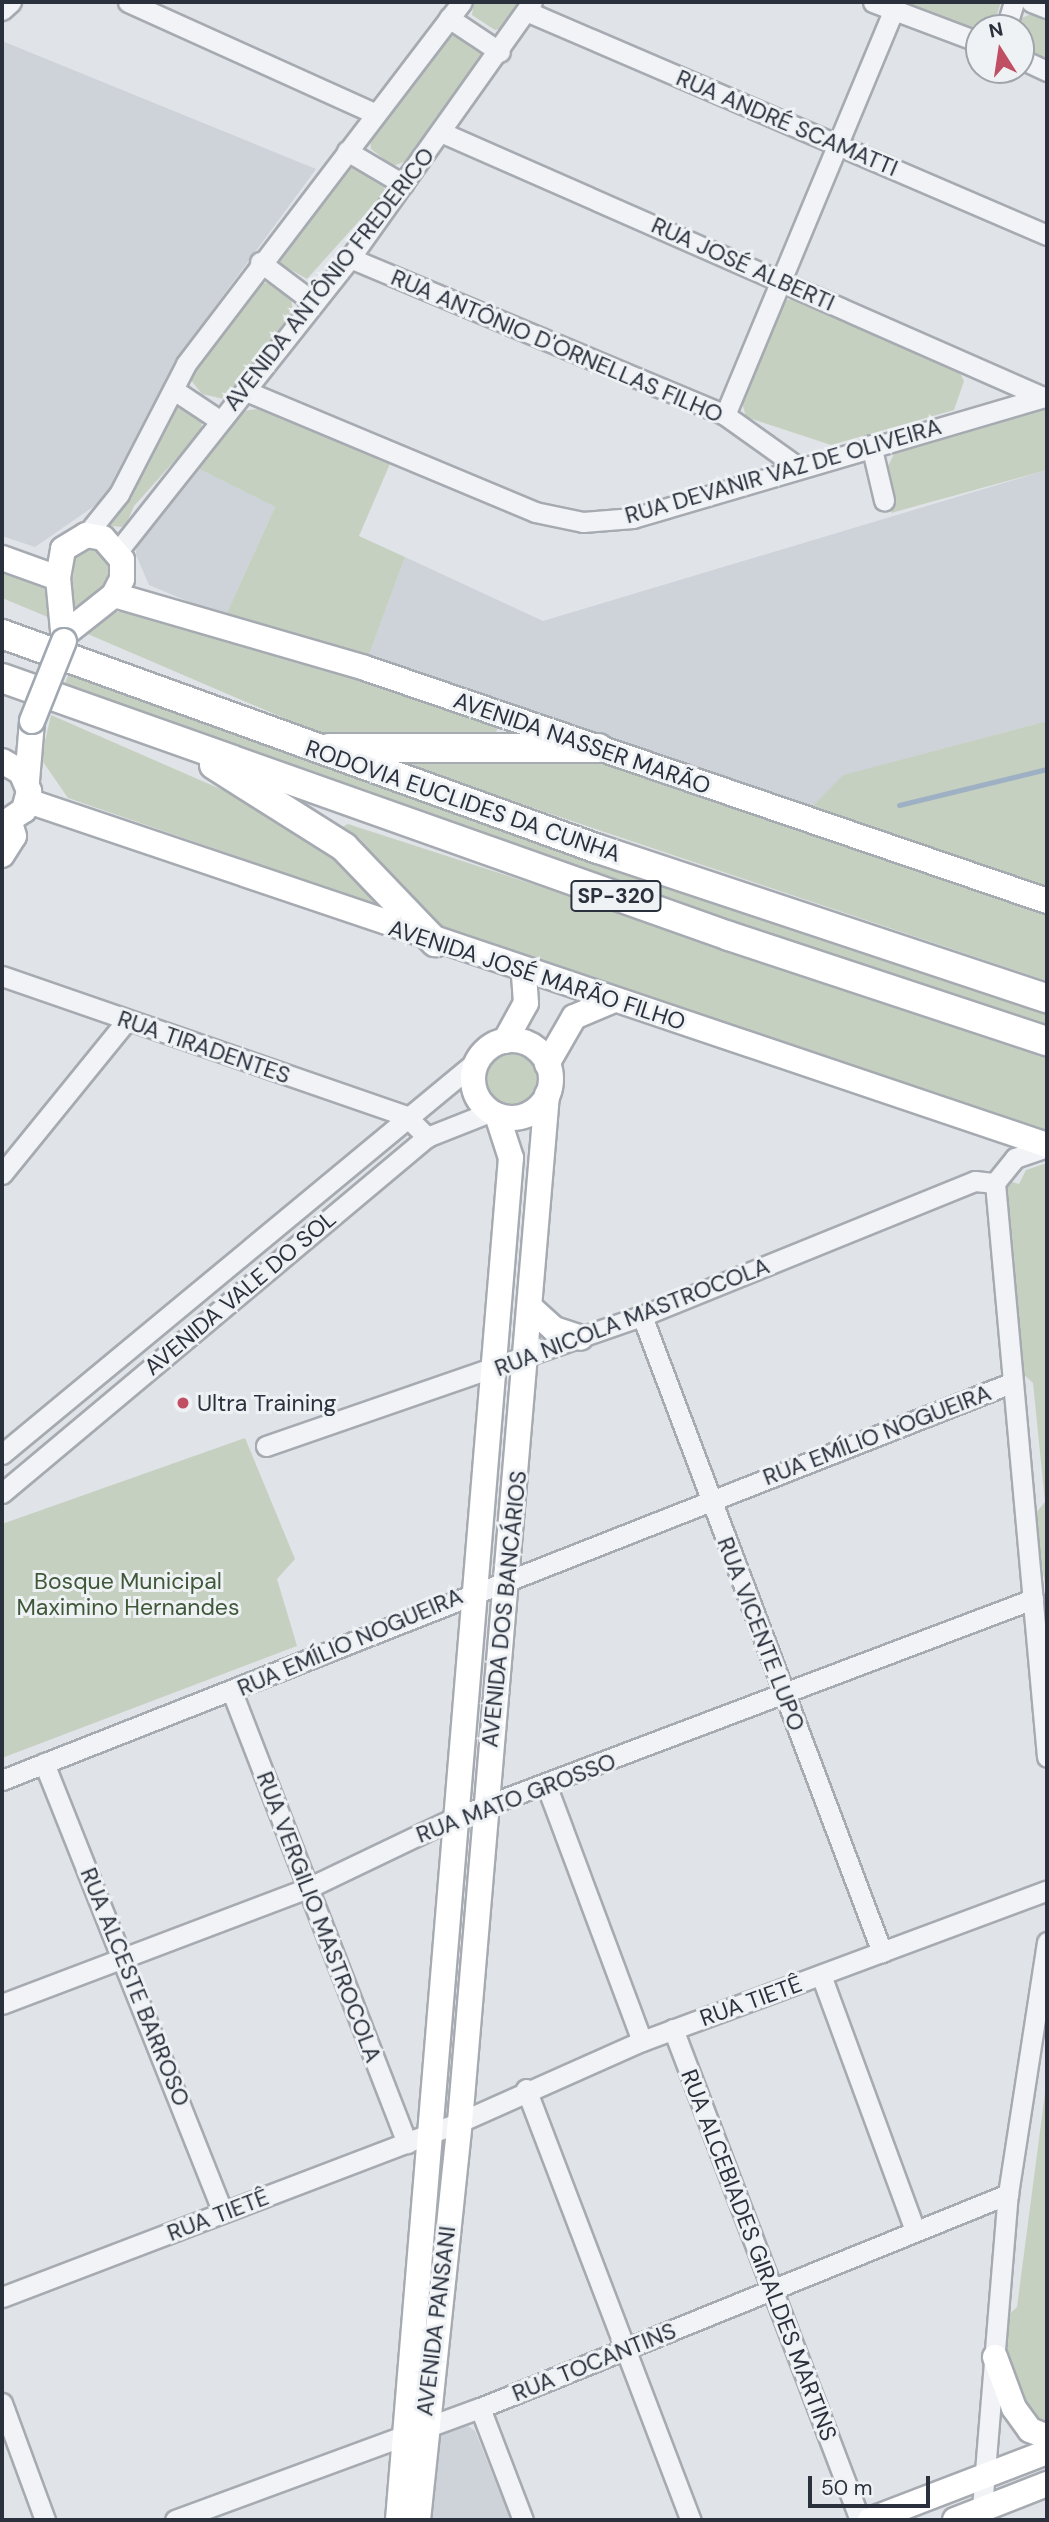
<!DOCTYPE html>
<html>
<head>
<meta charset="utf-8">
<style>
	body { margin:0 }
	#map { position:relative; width:1049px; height:2522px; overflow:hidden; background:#e0e3e7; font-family:"DM Sans",sans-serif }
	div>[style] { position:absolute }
	.built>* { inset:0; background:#ced2d9 }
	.green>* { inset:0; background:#c6d0c1 }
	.round { border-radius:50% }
	.stream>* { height:5px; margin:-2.5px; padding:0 2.5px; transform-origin:2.5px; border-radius:2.5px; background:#9eb1c4 }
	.roads { filter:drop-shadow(2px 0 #a6aab1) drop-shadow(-2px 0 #a6aab1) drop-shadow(0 2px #a6aab1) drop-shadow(0 -2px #a6aab1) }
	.minor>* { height:19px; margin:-9.5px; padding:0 9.5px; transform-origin:9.5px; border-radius:9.5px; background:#f2f3f6 }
	.major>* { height:24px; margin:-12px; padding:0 12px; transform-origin:12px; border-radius:12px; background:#fff }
	.major>.ring { margin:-12px; padding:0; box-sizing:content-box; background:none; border:24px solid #fff; border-radius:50% }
	.highway>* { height:28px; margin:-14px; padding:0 14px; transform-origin:14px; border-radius:14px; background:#fff }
	.bridges { filter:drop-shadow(2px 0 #a0a8b2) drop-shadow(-2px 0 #a0a8b2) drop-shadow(0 2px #a0a8b2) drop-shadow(0 -2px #a0a8b2) }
	.major-bridge>* { height:24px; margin:-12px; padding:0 12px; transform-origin:12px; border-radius:12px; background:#fff }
	.dots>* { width:19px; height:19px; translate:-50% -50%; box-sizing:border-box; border:4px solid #eff2f5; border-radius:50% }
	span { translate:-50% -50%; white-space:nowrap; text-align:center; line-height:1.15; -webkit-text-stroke:6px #eff2f5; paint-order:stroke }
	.shield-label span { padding:2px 5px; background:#eff2f5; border:2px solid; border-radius:5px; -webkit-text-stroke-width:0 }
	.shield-label { font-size:21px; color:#2a313d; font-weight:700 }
	.street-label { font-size:23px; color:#2a313d }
	.poi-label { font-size:23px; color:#2a313d }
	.left { translate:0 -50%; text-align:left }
	.park-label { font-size:23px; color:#3f5838 }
	.frame { position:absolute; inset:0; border:4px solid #2a313d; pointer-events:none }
	.north { position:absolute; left:965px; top:14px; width:70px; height:70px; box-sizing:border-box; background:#eff2f5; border:2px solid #a0a5ab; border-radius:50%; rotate:348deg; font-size:19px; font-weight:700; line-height:28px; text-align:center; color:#2a313d }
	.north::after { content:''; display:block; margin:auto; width:24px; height:32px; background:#c14f64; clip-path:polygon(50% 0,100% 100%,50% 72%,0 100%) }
	.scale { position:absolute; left:808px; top:2476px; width:122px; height:32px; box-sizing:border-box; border:4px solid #2a313d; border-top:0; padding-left:9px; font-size:21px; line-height:24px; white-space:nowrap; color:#2a313d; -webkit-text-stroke:5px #eff2f5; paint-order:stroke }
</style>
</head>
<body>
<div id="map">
	<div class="built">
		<div style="clip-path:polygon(2px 41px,316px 169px,175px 361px,103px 500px,35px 547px,2px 536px)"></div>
		<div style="clip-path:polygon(193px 466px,275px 507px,225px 617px,149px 585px,136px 555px,137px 535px)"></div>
		<div style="clip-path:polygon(1047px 470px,1047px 721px,844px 775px,810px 809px,366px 663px,405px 557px,543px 621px)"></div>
		<div style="clip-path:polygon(468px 2426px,475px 2431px,511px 2520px,427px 2520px,433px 2449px,440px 2435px)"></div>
	</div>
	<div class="green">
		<div style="clip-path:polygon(474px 2px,522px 2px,507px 27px,495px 30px,472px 15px)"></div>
		<div style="clip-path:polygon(901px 2px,1000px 2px,1000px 5px,992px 28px,979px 28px,978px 34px)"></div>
		<div style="clip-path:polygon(1036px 12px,1047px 17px,1047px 63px,1021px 52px,1019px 19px)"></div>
		<div style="clip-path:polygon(457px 31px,480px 46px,482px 62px,409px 160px,393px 166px,371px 149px,369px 129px,446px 33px)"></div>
		<div style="clip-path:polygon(355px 162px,383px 183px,385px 192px,307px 279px,279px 263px,278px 250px,345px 164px)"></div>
		<div style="clip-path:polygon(268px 282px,291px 299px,293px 312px,224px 399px,202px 394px,190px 379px,194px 362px,251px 287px)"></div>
		<div style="clip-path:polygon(799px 298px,957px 367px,964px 381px,954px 410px,831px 445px,746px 417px,741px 399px,780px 301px)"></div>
		<div style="clip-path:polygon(184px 406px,201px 417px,202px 430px,134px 506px,125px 527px,109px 526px,171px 408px)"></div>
		<div style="clip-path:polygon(1047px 406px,1047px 470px,891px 513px,896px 499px,888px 466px,894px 454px)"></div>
		<div style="clip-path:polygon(270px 407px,392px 459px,359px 536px,405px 557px,366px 663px,225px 617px,275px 507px,193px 466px,237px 412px)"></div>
		<div style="clip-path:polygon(104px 545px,117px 578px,70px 622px,75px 549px)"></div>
		<div style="clip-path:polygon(2px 565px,56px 590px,55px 620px,2px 598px)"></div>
		<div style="clip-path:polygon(101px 612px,138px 612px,256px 645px,498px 726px,496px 733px,328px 737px,83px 632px)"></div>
		<div style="clip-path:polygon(71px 668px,1047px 1005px,1047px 1030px,817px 958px,62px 691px)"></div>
		<div style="clip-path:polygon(51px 715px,312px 829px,398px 912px,68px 798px,41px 759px)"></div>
		<div style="clip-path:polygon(1047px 721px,1047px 886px,810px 809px,843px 775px)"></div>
		<div style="clip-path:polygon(562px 750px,1047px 907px,1047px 981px,391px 760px)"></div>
		<div style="clip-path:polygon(348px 824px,1047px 1051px,1047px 1130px,424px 921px,340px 828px)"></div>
		<div class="round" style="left:479px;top:1046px;width:66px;height:66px"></div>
		<div style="clip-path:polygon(1047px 1163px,1047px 1597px,1034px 1515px,1045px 1502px,1033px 1383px,1019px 1370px,1003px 1186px,1006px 1180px,1019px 1184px,1026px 1170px)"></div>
		<div style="clip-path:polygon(245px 1438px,295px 1559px,277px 1579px,297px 1646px,2px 1758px,2px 1524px)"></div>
		<div style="clip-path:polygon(1047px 2078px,1047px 2429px,1007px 2383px,1002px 2321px,1017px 2307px)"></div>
	</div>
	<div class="stream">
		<div style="left:899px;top:805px;width:152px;rotate:-13.7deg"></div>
	</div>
	<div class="roads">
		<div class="minor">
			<div style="left:128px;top:2px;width:270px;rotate:24.3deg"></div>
			<div style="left:873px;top:2px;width:113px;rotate:20.7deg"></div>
			<div style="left:1031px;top:2px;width:17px;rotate:21deg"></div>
			<div style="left:2px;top:10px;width:12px;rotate:-42deg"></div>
			<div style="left:526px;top:11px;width:567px;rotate:23.26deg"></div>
			<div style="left:449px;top:18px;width:61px;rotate:33.7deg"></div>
			<div style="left:1006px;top:28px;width:27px;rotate:-73deg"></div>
			<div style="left:1021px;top:59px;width:29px;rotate:25deg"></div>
			<div style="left:443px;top:133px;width:656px;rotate:23.75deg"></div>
			<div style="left:347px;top:151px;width:65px;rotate:30.5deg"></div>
			<div style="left:350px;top:258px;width:407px;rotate:22.7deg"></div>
			<div style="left:725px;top:415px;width:86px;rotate:35.5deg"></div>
			<div style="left:260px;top:262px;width:66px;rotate:37deg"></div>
			<div style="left:174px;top:390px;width:54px;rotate:33.7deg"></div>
			<div style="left:246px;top:391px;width:313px;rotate:22.7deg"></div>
			<div style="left:535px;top:512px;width:49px;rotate:11.8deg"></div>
			<div style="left:583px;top:522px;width:50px;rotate:-4.6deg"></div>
			<div style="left:633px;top:518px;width:432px;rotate:-16.4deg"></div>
			<div style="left:725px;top:415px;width:438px;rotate:-67.4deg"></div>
			<div style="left:871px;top:445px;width:57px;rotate:76.7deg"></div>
			<div style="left:86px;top:535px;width:53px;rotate:-51.2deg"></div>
			<div style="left:119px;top:494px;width:146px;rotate:-62.7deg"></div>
			<div style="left:186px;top:364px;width:455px;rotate:-52.7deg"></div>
			<div style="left:118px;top:551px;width:374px;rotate:-51.6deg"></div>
			<div style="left:350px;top:258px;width:314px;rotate:-54.6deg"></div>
			<div style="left:2px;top:976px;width:428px;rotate:19.1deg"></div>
			<div style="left:406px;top:1116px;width:30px;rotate:45deg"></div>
			<div style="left:1047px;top:1147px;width:34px;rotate:161deg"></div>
			<div style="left:1015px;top:1158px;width:32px;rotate:129deg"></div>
			<div style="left:995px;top:1183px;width:576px;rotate:84.82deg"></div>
			<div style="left:2px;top:1174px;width:198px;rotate:-50.9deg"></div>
			<div style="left:642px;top:1316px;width:680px;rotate:69.33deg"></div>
			<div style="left:266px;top:1446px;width:398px;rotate:-19.1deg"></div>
			<div style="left:642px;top:1316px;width:359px;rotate:-22.1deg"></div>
			<div style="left:975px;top:1181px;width:20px;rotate:6deg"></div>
			<div style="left:2px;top:1454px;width:618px;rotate:-39.62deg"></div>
			<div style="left:2px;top:1493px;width:554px;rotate:-39.95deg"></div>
			<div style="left:427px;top:1137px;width:68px;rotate:-21.6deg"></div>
			<div style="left:232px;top:1692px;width:484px;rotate:68.8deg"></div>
			<div style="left:44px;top:1763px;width:484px;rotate:68.3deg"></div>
			<div style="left:2px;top:1780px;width:1084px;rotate:-21.48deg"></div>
			<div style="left:547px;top:1787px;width:271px;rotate:69.5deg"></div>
			<div style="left:821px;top:1975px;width:272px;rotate:69.8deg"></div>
			<div style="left:2px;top:2004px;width:327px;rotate:-20.8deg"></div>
			<div style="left:308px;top:1888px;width:164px;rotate:-25.6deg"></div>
			<div style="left:456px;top:1817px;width:617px;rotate:-20.7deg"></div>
			<div style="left:673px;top:2029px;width:525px;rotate:69.15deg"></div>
			<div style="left:526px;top:2089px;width:462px;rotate:69.1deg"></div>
			<div style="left:2px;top:2297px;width:490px;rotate:-20.9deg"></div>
			<div style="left:460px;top:2122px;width:199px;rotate:-24deg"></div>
			<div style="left:642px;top:2041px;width:432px;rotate:-20.4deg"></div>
			<div style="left:2px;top:2403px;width:125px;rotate:69.8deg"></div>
			<div style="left:480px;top:2408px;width:120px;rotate:69deg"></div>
			<div style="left:175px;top:2520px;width:325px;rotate:-20.2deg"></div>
			<div style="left:480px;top:2408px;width:570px;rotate:-22.06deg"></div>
			<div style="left:981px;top:2520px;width:327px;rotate:-85.3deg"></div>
			<div style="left:1008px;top:2194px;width:255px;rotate:-81.2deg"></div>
		</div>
		<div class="major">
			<div style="left:2px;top:558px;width:59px;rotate:19.7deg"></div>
			<div style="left:114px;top:595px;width:261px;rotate:16.2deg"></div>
			<div style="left:365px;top:668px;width:721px;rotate:18.86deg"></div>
			<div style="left:64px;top:641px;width:63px;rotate:-95.4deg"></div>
			<div style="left:58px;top:578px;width:29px;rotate:-80deg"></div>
			<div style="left:63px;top:549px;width:27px;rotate:-31deg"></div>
			<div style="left:86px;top:535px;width:17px;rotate:10deg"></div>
			<div style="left:103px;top:538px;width:29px;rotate:49deg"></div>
			<div style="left:122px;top:560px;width:19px;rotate:90deg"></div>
			<div style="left:122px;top:579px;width:18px;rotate:117deg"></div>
			<div style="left:114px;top:595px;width:61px;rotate:141.6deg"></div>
			<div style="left:2px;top:761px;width:22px;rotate:30deg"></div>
			<div style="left:21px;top:772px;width:21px;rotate:67deg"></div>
			<div style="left:29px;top:791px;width:20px;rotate:105deg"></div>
			<div style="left:24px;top:810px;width:27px;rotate:146deg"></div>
			<div style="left:27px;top:781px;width:60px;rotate:-85.2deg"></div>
			<div style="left:28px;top:801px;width:1075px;rotate:18.65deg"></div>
			<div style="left:2px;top:855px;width:22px;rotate:-58deg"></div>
			<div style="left:14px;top:836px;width:14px;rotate:-107deg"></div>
			<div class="ring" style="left:473px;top:1040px;width:54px;height:54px"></div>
			<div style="left:505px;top:1041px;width:43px;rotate:-61.1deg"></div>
			<div style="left:526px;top:1003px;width:32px;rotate:-94deg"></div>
			<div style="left:547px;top:1064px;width:54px;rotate:-60.1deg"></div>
			<div style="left:574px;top:1017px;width:43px;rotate:-23deg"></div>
			<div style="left:533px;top:1310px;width:28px;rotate:42deg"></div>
			<div style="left:554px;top:1329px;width:28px;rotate:18deg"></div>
			<div style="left:995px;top:2357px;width:54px;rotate:69.6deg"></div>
			<div style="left:1014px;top:2408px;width:27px;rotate:54deg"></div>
			<div style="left:1030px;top:2430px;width:18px;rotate:22deg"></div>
			<div style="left:398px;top:2520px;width:1367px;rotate:-85.26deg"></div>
			<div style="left:511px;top:1158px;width:45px;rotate:-108deg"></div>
			<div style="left:418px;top:2520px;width:400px;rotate:-84deg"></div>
			<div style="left:460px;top:2122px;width:1031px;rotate:-85.16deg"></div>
			<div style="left:870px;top:2520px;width:190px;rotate:-21deg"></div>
			<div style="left:955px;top:2520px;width:99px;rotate:-21.4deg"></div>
		</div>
		<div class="highway">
			<div style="left:2px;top:634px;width:634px;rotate:19.84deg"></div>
			<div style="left:598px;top:849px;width:473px;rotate:18.4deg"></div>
			<div style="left:2px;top:678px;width:771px;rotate:19.54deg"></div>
			<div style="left:729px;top:936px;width:335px;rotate:18.3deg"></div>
			<div style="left:329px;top:748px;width:269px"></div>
			<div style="left:214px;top:765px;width:154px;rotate:32.2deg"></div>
			<div style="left:344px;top:847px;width:132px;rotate:46.2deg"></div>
		</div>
	</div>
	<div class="bridges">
		<div class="major-bridge">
			<div style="left:32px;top:721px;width:86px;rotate:-68.2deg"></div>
		</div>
	</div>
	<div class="dots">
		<div style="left:183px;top:1403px;background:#c14f64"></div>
	</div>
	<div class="shield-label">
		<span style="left:616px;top:896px">SP-320</span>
	</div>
	<div class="street-label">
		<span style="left:787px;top:123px;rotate:23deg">RUA ANDRÉ SCAMATTI</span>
		<span style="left:743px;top:264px;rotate:24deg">RUA JOSÉ ALBERTI</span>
		<span style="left:329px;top:279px;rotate:-52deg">AVENIDA ANTÔNIO FREDERICO</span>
		<span style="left:557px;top:346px;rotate:23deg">RUA ANTÔNIO D'ORNELLAS FILHO</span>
		<span style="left:783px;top:471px;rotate:-16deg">RUA DEVANIR VAZ DE OLIVEIRA</span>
		<span style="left:582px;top:743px;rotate:19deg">AVENIDA NASSER MARÃO</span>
		<span style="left:463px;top:801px;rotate:19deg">RODOVIA EUCLIDES DA CUNHA</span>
		<span style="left:537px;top:975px;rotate:18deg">AVENIDA JOSÉ MARÃO FILHO</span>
		<span style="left:204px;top:1047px;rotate:19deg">RUA TIRADENTES</span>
		<span style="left:240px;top:1293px;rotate:-40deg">AVENIDA VALE DO SOL</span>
		<span style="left:632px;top:1317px;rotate:-21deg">RUA NICOLA MASTROCOLA</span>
		<span style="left:877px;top:1435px;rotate:-21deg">RUA EMÍLIO NOGUEIRA</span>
		<span style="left:504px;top:1609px;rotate:-84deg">AVENIDA DOS BANCÁRIOS</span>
		<span style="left:761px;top:1634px;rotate:69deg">RUA VICENTE LUPO</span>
		<span style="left:350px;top:1642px;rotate:-23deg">RUA EMÍLIO NOGUEIRA</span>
		<span style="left:516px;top:1798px;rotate:-21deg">RUA MATO GROSSO</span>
		<span style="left:319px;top:1917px;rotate:69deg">RUA VERGILIO MASTROCOLA</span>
		<span style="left:135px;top:1987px;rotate:68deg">RUA ALCESTE BARROSO</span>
		<span style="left:751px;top:2001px;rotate:-20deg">RUA TIETÊ</span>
		<span style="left:218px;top:2215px;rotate:-21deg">RUA TIETÊ</span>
		<span style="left:759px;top:2255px;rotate:69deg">RUA ALCEBIADES GIRALDES MARTINS</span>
		<span style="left:436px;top:2321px;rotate:-83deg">AVENIDA PANSANI</span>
		<span style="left:594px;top:2362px;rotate:-22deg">RUA TOCANTINS</span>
	</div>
	<div class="poi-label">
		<span class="left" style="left:197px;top:1403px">Ultra Training</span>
	</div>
	<div class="park-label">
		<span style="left:128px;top:1594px">Bosque Municipal<br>Maximino Hernandes</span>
	</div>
	<div class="frame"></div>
	<div class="north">N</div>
	<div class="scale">50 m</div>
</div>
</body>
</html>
